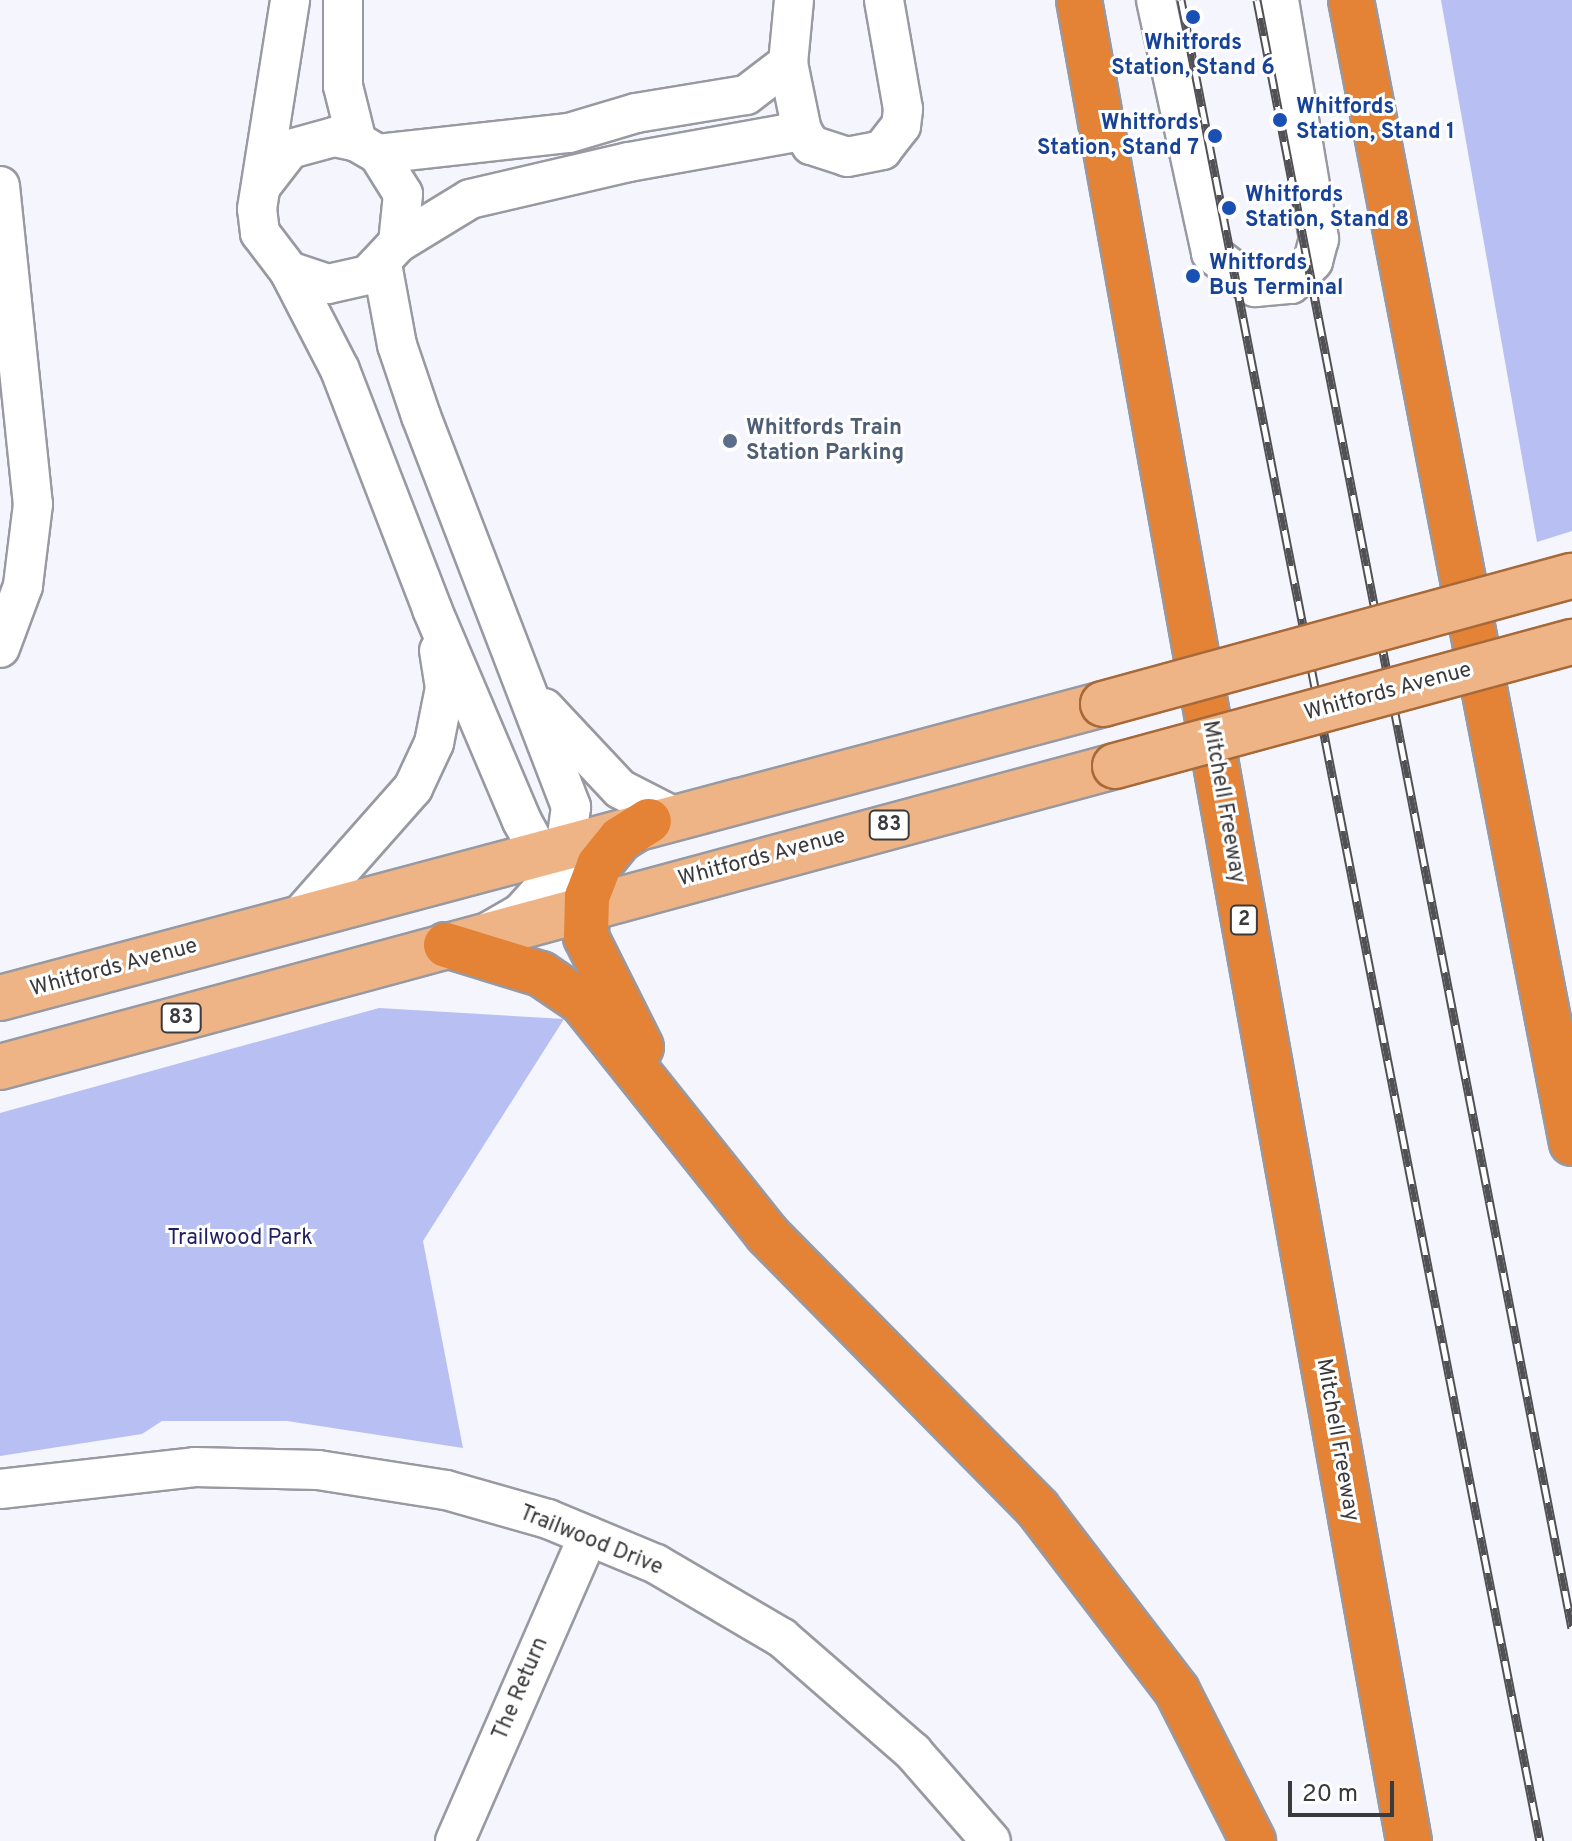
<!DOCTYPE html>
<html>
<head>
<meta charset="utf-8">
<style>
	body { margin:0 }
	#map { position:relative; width:1572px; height:1841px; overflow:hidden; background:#f4f5fd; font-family:Overpass,sans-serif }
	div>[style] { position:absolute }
	.green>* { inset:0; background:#b8c0f3 }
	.roads { filter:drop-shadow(2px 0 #9899a1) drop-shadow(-2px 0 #9899a1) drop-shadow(0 2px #9899a1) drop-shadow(0 -2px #9899a1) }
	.minor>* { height:38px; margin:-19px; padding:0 19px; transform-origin:19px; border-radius:19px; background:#fff }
	.major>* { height:44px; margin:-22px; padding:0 22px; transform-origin:22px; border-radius:22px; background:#efb486 }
	.highway>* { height:44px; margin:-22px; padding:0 22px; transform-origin:22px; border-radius:22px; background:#e48235 }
	.rail>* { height:9px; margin-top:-4.5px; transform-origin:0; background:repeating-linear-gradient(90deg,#fff 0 18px,#515155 0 36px); box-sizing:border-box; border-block:2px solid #515155 }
	.bridges { filter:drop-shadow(2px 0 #a86938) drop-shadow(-2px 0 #a86938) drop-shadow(0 2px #a86938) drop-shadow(0 -2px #a86938) }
	.major-bridge>* { height:44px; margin:-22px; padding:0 22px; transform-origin:22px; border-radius:22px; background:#efb486 }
	.dots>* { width:22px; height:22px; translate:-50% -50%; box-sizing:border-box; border:4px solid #fff; border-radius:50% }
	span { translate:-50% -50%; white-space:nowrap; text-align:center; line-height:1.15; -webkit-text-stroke:6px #fff; paint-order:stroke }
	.shield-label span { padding:2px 6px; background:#fff; border:2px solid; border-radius:6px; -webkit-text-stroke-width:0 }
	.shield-label { font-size:20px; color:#3a3a3d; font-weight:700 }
	.transit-label { font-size:22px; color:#164399; font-weight:700 }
	.left { translate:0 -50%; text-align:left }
	.right { translate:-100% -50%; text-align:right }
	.service-label { font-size:22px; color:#4e5e75; font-weight:700 }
	.street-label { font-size:22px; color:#3a3a3d }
	.park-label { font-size:22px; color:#211f63 }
	.scale { position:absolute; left:1288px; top:1781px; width:106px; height:36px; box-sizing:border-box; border:4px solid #3a3a3d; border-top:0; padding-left:10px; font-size:24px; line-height:28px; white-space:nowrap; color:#3a3a3d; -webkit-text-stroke:6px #fff; paint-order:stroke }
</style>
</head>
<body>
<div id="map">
	<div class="green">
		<div style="clip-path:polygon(1441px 0,1572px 0,1572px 531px,1537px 542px)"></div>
		<div style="clip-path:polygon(379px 1008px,564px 1019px,423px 1241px,463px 1448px,287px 1421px,162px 1421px,142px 1434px,0 1456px,0 1113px)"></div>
	</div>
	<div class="roads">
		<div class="minor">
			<div style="left:343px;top:0;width:86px;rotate:90deg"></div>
			<div style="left:343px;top:86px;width:58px;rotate:76deg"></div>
			<div style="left:794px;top:0;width:63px;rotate:95.4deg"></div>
			<div style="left:788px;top:63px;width:69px;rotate:78.4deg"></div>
			<div style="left:802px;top:131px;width:17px;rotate:57deg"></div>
			<div style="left:811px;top:145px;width:38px;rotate:18deg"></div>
			<div style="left:847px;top:157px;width:36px;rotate:-11deg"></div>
			<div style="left:882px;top:150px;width:31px;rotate:-52deg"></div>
			<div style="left:901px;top:126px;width:17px;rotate:-83deg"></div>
			<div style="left:903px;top:109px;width:111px;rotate:-99.9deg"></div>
			<div style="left:1156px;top:0;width:259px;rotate:77.7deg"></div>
			<div style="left:1211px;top:253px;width:56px;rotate:37.7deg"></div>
			<div style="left:1255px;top:287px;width:36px;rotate:-5deg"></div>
			<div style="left:1291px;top:284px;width:32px;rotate:-46deg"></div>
			<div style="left:1313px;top:261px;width:23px;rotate:-75deg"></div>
			<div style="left:1319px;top:239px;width:242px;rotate:-99.5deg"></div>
			<div style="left:378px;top:154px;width:192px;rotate:-6.3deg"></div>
			<div style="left:569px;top:133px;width:70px;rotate:-16.6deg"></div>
			<div style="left:636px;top:113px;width:111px;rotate:-9.3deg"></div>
			<div style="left:746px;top:95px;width:53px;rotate:-37.3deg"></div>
			<div style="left:262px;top:185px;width:46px;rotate:-52.1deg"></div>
			<div style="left:290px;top:149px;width:46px;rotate:-15.3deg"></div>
			<div style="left:334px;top:137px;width:24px;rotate:12deg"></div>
			<div style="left:357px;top:142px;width:24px;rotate:30deg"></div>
			<div style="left:378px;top:154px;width:47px;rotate:58deg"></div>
			<div style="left:403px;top:194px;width:49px;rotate:95.8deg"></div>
			<div style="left:398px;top:243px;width:44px;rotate:133.2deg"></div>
			<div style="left:368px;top:275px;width:41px;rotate:167.3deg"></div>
			<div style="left:328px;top:284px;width:41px;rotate:-161.6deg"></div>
			<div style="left:289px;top:271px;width:48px;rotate:-127.3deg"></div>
			<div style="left:260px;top:233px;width:24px;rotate:-97deg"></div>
			<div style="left:257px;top:209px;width:212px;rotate:-81deg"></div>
			<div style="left:0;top:186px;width:320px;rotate:84.1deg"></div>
			<div style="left:33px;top:504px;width:83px;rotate:97deg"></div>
			<div style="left:23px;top:586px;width:66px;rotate:110.4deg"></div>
			<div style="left:398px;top:243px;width:84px;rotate:-31.4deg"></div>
			<div style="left:470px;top:199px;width:163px;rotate:-13.1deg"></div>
			<div style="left:629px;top:162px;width:176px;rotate:-10.2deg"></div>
			<div style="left:382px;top:264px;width:82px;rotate:79.5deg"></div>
			<div style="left:397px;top:345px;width:75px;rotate:71.3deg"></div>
			<div style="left:421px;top:416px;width:419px;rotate:69deg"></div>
			<div style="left:571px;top:807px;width:37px;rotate:98deg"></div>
			<div style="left:566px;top:844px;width:43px;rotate:114.8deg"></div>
			<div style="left:548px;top:883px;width:40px;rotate:132deg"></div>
			<div style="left:521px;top:913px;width:36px;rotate:150deg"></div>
			<div style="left:289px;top:271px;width:111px;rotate:62.7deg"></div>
			<div style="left:340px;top:370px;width:256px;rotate:68.9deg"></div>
			<div style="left:432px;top:609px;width:230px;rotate:67deg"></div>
			<div style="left:522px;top:821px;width:67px;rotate:61.5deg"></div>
			<div style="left:544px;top:708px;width:111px;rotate:46.8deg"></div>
			<div style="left:620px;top:789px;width:57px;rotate:27deg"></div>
			<div style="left:298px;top:918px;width:174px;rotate:-48.5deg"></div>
			<div style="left:413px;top:788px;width:50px;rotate:-65deg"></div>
			<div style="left:434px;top:743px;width:56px;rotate:-78.7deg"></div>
			<div style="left:445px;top:688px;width:38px;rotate:-99deg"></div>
			<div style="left:0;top:1489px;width:196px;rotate:-6.4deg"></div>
			<div style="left:195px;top:1467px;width:123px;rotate:1.4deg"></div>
			<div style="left:318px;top:1470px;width:130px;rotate:8.9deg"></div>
			<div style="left:446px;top:1490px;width:106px;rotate:15.9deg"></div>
			<div style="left:548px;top:1519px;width:117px;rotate:22.6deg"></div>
			<div style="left:656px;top:1564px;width:146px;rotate:30.4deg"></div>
			<div style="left:782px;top:1638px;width:174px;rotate:41deg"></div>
			<div style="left:913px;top:1752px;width:118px;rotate:48.8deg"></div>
			<div style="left:455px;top:1841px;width:333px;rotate:-66.4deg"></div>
		</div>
		<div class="major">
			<div style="left:0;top:998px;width:1142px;rotate:-14.92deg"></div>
			<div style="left:0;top:1067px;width:1155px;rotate:-15.11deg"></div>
		</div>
		<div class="highway">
			<div style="left:1079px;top:0;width:1870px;rotate:79.84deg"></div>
			<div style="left:1351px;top:0;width:1164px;rotate:79.06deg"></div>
			<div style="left:446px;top:945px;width:99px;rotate:17deg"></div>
			<div style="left:541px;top:974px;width:50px;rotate:34.3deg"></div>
			<div style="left:582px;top:1002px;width:297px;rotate:51.4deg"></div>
			<div style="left:767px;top:1234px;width:386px;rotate:45.4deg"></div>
			<div style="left:1038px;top:1509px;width:229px;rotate:52.6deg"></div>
			<div style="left:1177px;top:1691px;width:168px;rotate:63.1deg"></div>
			<div style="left:641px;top:1047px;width:123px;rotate:-116.6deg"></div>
			<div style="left:586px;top:937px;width:40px;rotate:-88.6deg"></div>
			<div style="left:587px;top:897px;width:34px;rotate:-69deg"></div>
			<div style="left:599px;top:865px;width:33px;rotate:-51deg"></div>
			<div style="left:620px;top:839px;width:34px;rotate:-32deg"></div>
		</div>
	</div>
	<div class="rail">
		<div style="left:1181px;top:0;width:1876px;rotate:78.97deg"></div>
		<div style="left:1257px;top:0;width:1658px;rotate:79.05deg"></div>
	</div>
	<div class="bridges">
		<div class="major-bridge">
			<div style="left:1103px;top:704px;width:486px;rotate:-15.3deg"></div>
			<div style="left:1115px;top:766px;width:474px;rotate:-15.2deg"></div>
		</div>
	</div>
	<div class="dots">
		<div style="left:1193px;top:17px;background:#1a4fb4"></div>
		<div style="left:1280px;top:120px;background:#1a4fb4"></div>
		<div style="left:1215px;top:136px;background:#1a4fb4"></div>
		<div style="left:1229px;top:208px;background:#1a4fb4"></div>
		<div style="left:1193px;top:276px;background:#1a4fb4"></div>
		<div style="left:730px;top:441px;background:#5c6f8a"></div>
	</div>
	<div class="shield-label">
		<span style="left:889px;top:825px">83</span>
		<span style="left:1244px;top:920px">2</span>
		<span style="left:181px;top:1018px">83</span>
	</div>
	<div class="transit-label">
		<span style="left:1193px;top:56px">Whitfords<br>Station, Stand 6</span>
		<span class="left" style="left:1296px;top:120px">Whitfords<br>Station, Stand 1</span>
		<span class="right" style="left:1199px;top:136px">Whitfords<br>Station, Stand 7</span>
		<span class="left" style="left:1245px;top:208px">Whitfords<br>Station, Stand 8</span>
		<span class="left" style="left:1209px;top:276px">Whitfords<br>Bus Terminal</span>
	</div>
	<div class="service-label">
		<span class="left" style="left:746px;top:441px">Whitfords Train<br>Station Parking</span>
	</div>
	<div class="street-label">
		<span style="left:1388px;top:692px;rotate:-15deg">Whitfords Avenue</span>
		<span style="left:1223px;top:802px;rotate:80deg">Mitchell Freeway</span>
		<span style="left:762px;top:858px;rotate:-15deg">Whitfords Avenue</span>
		<span style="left:114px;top:968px;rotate:-15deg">Whitfords Avenue</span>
		<span style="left:1337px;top:1440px;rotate:80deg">Mitchell Freeway</span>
		<span style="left:591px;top:1541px;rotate:22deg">Trailwood Drive</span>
		<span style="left:521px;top:1689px;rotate:-67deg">The Return</span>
	</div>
	<div class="park-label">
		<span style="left:240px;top:1239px">Trailwood Park</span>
	</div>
	<div class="scale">20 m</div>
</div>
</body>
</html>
